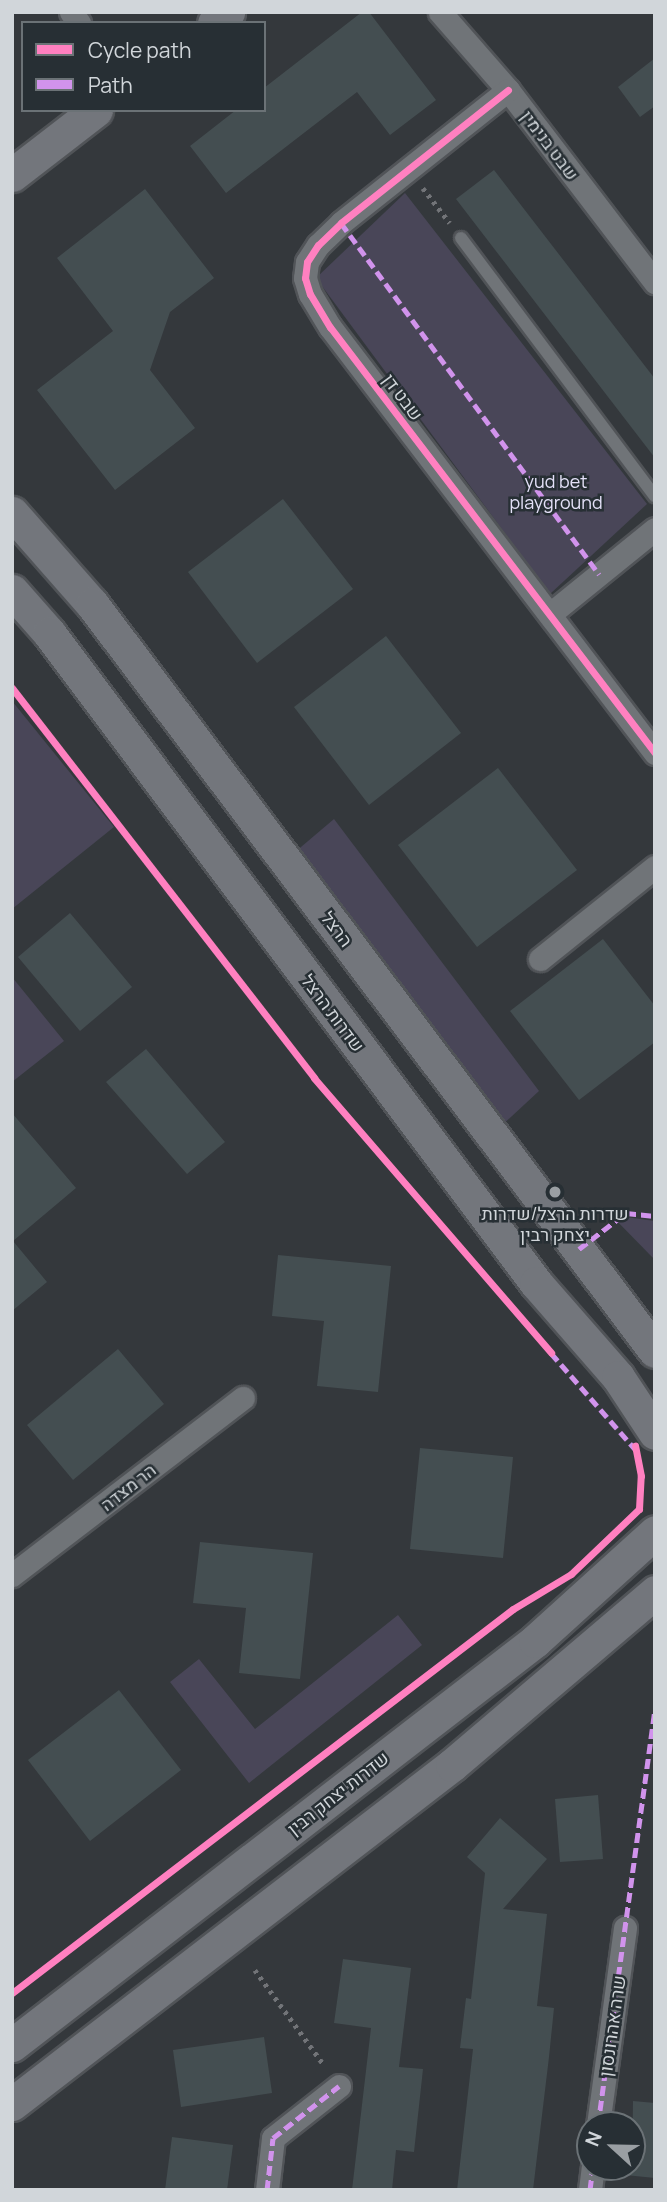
<!DOCTYPE html>
<html>
<head>
<meta charset="utf-8">
<style>
	body { margin:0 }
	#map { position:relative; width:667px; height:2202px; overflow:hidden; background:#34383c; font-family:Manrope,Heebo,sans-serif }
	div>[style] { position:absolute }
	.green>* { inset:0; background:#494658 }
	.building>* { inset:0; background:#444e51 }
	.path>* { height:4.5px; margin-top:-2.25px; transform-origin:0; background:repeating-linear-gradient(90deg,#727478 0 3.5px,transparent 0 8.5px) }
	.roads { filter:drop-shadow(2px 0 #515458) drop-shadow(-2px 0 #515458) drop-shadow(0 2px #515458) drop-shadow(0 -2px #515458) }
	.lane>* { height:12px; margin:-6px; padding:0 6px; transform-origin:6px; border-radius:6px; background:#707478 }
	.street>* { height:23px; margin:-11.5px; padding:0 11.5px; transform-origin:11.5px; border-radius:11.5px; background:#707478 }
	.secondary>* { height:33px; margin:-16.5px; padding:0 16.5px; transform-origin:16.5px; border-radius:16.5px; background:#73767c }
	.quiet>* { height:5px; margin-top:-2.5px; transform-origin:0; background:repeating-linear-gradient(90deg,#d193ec 0 10px,transparent 0 15px) }
	.cycleway>* { height:7px; margin:-3.5px; padding:0 3.5px; transform-origin:3.5px; border-radius:3.5px; background:#ff80c0 }
	.dots>* { width:19px; height:19px; translate:-50% -50%; box-sizing:border-box; border:4px solid #272f34; border-radius:50% }
	span { translate:-50% -50%; white-space:nowrap; text-align:center; line-height:1.15; -webkit-text-stroke:5px #272f34; paint-order:stroke }
	.street-label { font-size:18px; color:#d1d6da }
	.park-label { font-size:18px; color:#e4e1f8 }
	.poi-label { font-size:18px; color:#d1d6da }
	.frame { position:absolute; inset:0; border:14px solid #d1d6da; pointer-events:none }
	.legend { position:absolute; left:21px; top:21px; width:245px; height:91px; box-sizing:border-box; background:#272f34; border:2px solid #6b7276; margin:0; padding:9px 12px; list-style:none; font-size:21px; color:#d1d6da }
	.legend li { display:flex; align-items:center; gap:14px; height:35px }
	.legend b { width:35px; border:2px solid #6b7276 }
	.north { position:absolute; left:576px; top:2111px; width:70px; height:70px; box-sizing:border-box; background:#272f34; border:2px solid #6b7276; border-radius:50%; rotate:292deg; font-size:19px; font-weight:700; line-height:28px; text-align:center; color:#d1d6da }
	.north::after { content:''; display:block; margin:auto; width:24px; height:32px; background:#9a9fa3; clip-path:polygon(50% 0,100% 100%,50% 72%,0 100%) }
</style>
</head>
<body>
<div id="map">
	<div class="green">
		<div style="clip-path:polygon(405px 193px,647px 504px,550px 594px,316px 278px)"></div>
		<div style="clip-path:polygon(12px 701px,114px 827px,12px 909px)"></div>
		<div style="clip-path:polygon(334px 819px,539px 1091px,499px 1128px,288px 858px)"></div>
		<div style="clip-path:polygon(12px 977px,64px 1041px,12px 1082px)"></div>
		<div style="clip-path:polygon(611px 1215px,655px 1221px,655px 1260px)"></div>
		<div style="clip-path:polygon(398px 1615px,422px 1645px,249px 1783px,170px 1682px,199px 1659px,255px 1729px)"></div>
	</div>
	<div class="building">
		<div style="clip-path:polygon(362px 12px,369px 12px,436px 100px,390px 135px,357px 92px,226px 193px,190px 146px,236px 110px,264px 110px,264px 88px)"></div>
		<div style="clip-path:polygon(655px 58px,655px 106px,640px 117px,618px 87px)"></div>
		<div style="clip-path:polygon(494px 170px,655px 379px,655px 458px,456px 199px)"></div>
		<div style="clip-path:polygon(145px 189px,214px 278px,170px 312px,150px 370px,195px 428px,115px 490px,37px 390px,113px 331px,57px 258px)"></div>
		<div style="clip-path:polygon(283px 499px,353px 589px,257px 663px,188px 572px)"></div>
		<div style="clip-path:polygon(386px 636px,461px 733px,369px 805px,294px 707px)"></div>
		<div style="clip-path:polygon(498px 768px,577px 870px,477px 947px,398px 845px)"></div>
		<div style="clip-path:polygon(70px 913px,132px 987px,80px 1031px,18px 957px)"></div>
		<div style="clip-path:polygon(603px 939px,655px 1006px,655px 1042px,579px 1100px,510px 1011px)"></div>
		<div style="clip-path:polygon(146px 1049px,225px 1142px,187px 1174px,106px 1082px)"></div>
		<div style="clip-path:polygon(12px 1113px,76px 1188px,13px 1241px,47px 1282px,12px 1311px)"></div>
		<div style="clip-path:polygon(278px 1255px,391px 1266px,378px 1392px,317px 1386px,324px 1321px,272px 1316px)"></div>
		<div style="clip-path:polygon(118px 1349px,164px 1404px,73px 1480px,27px 1425px)"></div>
		<div style="clip-path:polygon(420px 1448px,513px 1457px,503px 1558px,410px 1549px)"></div>
		<div style="clip-path:polygon(200px 1542px,313px 1553px,300px 1679px,239px 1673px,246px 1608px,193px 1603px)"></div>
		<div style="clip-path:polygon(119px 1690px,181px 1770px,90px 1841px,28px 1760px)"></div>
		<div style="clip-path:polygon(598px 1795px,603px 1859px,560px 1862px,555px 1799px)"></div>
		<div style="clip-path:polygon(500px 1818px,547px 1859px,503px 1909px,547px 1914px,537px 2006px,554px 2008px,549px 2057px,533px 2190px,457px 2190px,473px 2049px,460px 2048px,466px 1998px,471px 1999px,485px 1873px,467px 1857px)"></div>
		<div style="clip-path:polygon(343px 1959px,411px 1968px,399px 2067px,423px 2069px,414px 2152px,396px 2150px,392px 2190px,352px 2190px,371px 2028px,334px 2023px)"></div>
		<div style="clip-path:polygon(264px 2037px,272px 2093px,181px 2107px,173px 2050px)"></div>
		<div style="clip-path:polygon(633px 2101px,655px 2103px,655px 2178px,625px 2175px,626px 2167px,632px 2167px)"></div>
		<div style="clip-path:polygon(172px 2137px,233px 2145px,227px 2190px,165px 2190px)"></div>
	</div>
	<div class="path">
		<div style="left:423px;top:188px;width:44px;rotate:52.4deg"></div>
		<div style="left:255px;top:1970px;width:117px;rotate:54deg"></div>
	</div>
	<div class="roads">
		<div class="lane">
			<div style="left:461px;top:238px;width:323px;rotate:53.1deg"></div>
		</div>
		<div class="street">
			<div style="left:71px;top:12px;width:14px;rotate:54deg"></div>
			<div style="left:440px;top:12px;width:103px;rotate:48.9deg"></div>
			<div style="left:508px;top:90px;width:242px;rotate:52.6deg"></div>
			<div style="left:508px;top:90px;width:213px;rotate:141.5deg"></div>
			<div style="left:341px;top:223px;width:32px;rotate:136deg"></div>
			<div style="left:318px;top:245px;width:20px;rotate:123deg"></div>
			<div style="left:307px;top:262px;width:16px;rotate:97deg"></div>
			<div style="left:305px;top:278px;width:17px;rotate:73deg"></div>
			<div style="left:310px;top:294px;width:39px;rotate:59deg"></div>
			<div style="left:330px;top:327px;width:536px;rotate:52.66deg"></div>
			<div style="left:550px;top:614px;width:135px;rotate:-39deg"></div>
			<div style="left:540px;top:959px;width:147px;rotate:-38.7deg"></div>
			<div style="left:12px;top:1575px;width:291px;rotate:-37.5deg"></div>
			<div style="left:598px;top:2125px;width:199px;rotate:-82.2deg"></div>
			<div style="left:267px;top:2190px;width:52px;rotate:-83.4deg"></div>
			<div style="left:273px;top:2138px;width:84px;rotate:-38.2deg"></div>
			<div style="left:590px;top:2190px;width:23px;rotate:-83deg"></div>
		</div>
		<div class="secondary">
			<div style="left:214px;top:23px;width:18px;rotate:-38deg"></div>
			<div style="left:12px;top:175px;width:106px;rotate:-37.7deg"></div>
			<div style="left:12px;top:513px;width:121px;rotate:48.7deg"></div>
			<div style="left:92px;top:604px;width:935px;rotate:53deg"></div>
			<div style="left:12px;top:591px;width:56px;rotate:48.6deg"></div>
			<div style="left:49px;top:633px;width:812px;rotate:53.16deg"></div>
			<div style="left:536px;top:1283px;width:125px;rotate:48.9deg"></div>
			<div style="left:618px;top:1377px;width:67px;rotate:56.5deg"></div>
			<div style="left:12px;top:2045px;width:661px;rotate:-37.68deg"></div>
			<div style="left:535px;top:1641px;width:162px;rotate:-42.2deg"></div>
			<div style="left:12px;top:2104px;width:555px;rotate:-37.61deg"></div>
			<div style="left:452px;top:1765px;width:267px;rotate:-40.4deg"></div>
		</div>
	</div>
	<div class="quiet">
		<div style="left:341px;top:223px;width:436px;rotate:53.7deg"></div>
		<div style="left:579px;top:1249px;width:59px;rotate:-37.5deg"></div>
		<div style="left:626px;top:1213px;width:29px;rotate:6deg"></div>
		<div style="left:551px;top:1353px;width:129px;rotate:48.8deg"></div>
		<div style="left:598px;top:2125px;width:419px;rotate:-82.2deg"></div>
		<div style="left:267px;top:2190px;width:52px;rotate:-83.4deg"></div>
		<div style="left:273px;top:2138px;width:84px;rotate:-38.2deg"></div>
		<div style="left:590px;top:2190px;width:23px;rotate:-83deg"></div>
	</div>
	<div class="cycleway">
		<div style="left:508px;top:90px;width:213px;rotate:141.5deg"></div>
		<div style="left:341px;top:223px;width:32px;rotate:136deg"></div>
		<div style="left:318px;top:245px;width:20px;rotate:123deg"></div>
		<div style="left:307px;top:262px;width:16px;rotate:97deg"></div>
		<div style="left:305px;top:278px;width:17px;rotate:73deg"></div>
		<div style="left:310px;top:294px;width:39px;rotate:59deg"></div>
		<div style="left:330px;top:327px;width:536px;rotate:52.66deg"></div>
		<div style="left:12px;top:688px;width:493px;rotate:52.2deg"></div>
		<div style="left:314px;top:1078px;width:363px;rotate:49.2deg"></div>
		<div style="left:12px;top:1993px;width:631px;rotate:-37.47deg"></div>
		<div style="left:513px;top:1609px;width:68px;rotate:-31.1deg"></div>
		<div style="left:571px;top:1574px;width:94px;rotate:-43.7deg"></div>
		<div style="left:639px;top:1509px;width:33px;rotate:-87deg"></div>
		<div style="left:641px;top:1476px;width:31px;rotate:-101deg"></div>
	</div>
	<div class="dots">
		<div style="left:555px;top:1192px;background:#9a9fa3"></div>
	</div>
	<div class="street-label">
		<span style="left:550px;top:145px;rotate:53deg">שבט בנימין</span>
		<span style="left:403px;top:397px;rotate:53deg">שבט דן</span>
		<span style="left:337px;top:929px;rotate:53deg">הרצל</span>
		<span style="left:333px;top:1013px;rotate:53deg">שדרות הרצל</span>
		<span style="left:128px;top:1487px;rotate:-38deg">הר מצדה</span>
		<span style="left:338px;top:1793px;rotate:-38deg">שדרות יצחק רבין</span>
		<span style="left:612px;top:2026px;rotate:-82deg">שרה אהרונסון</span>
	</div>
	<div class="park-label">
		<span style="left:556px;top:492px">yud bet<br>playground</span>
	</div>
	<div class="poi-label">
		<span style="left:555px;top:1224px">שדרות הרצל/שדרות<br>יצחק רבין</span>
	</div>
	<div class="frame"></div>
	<ul class="legend">
	<li><b style="height:9px;background:#ff80c0"></b>Cycle path</li>
	<li><b style="height:9px;background:#d193ec"></b>Path</li>
	</ul>
	<div class="north">N</div>
</div>
</body>
</html>
